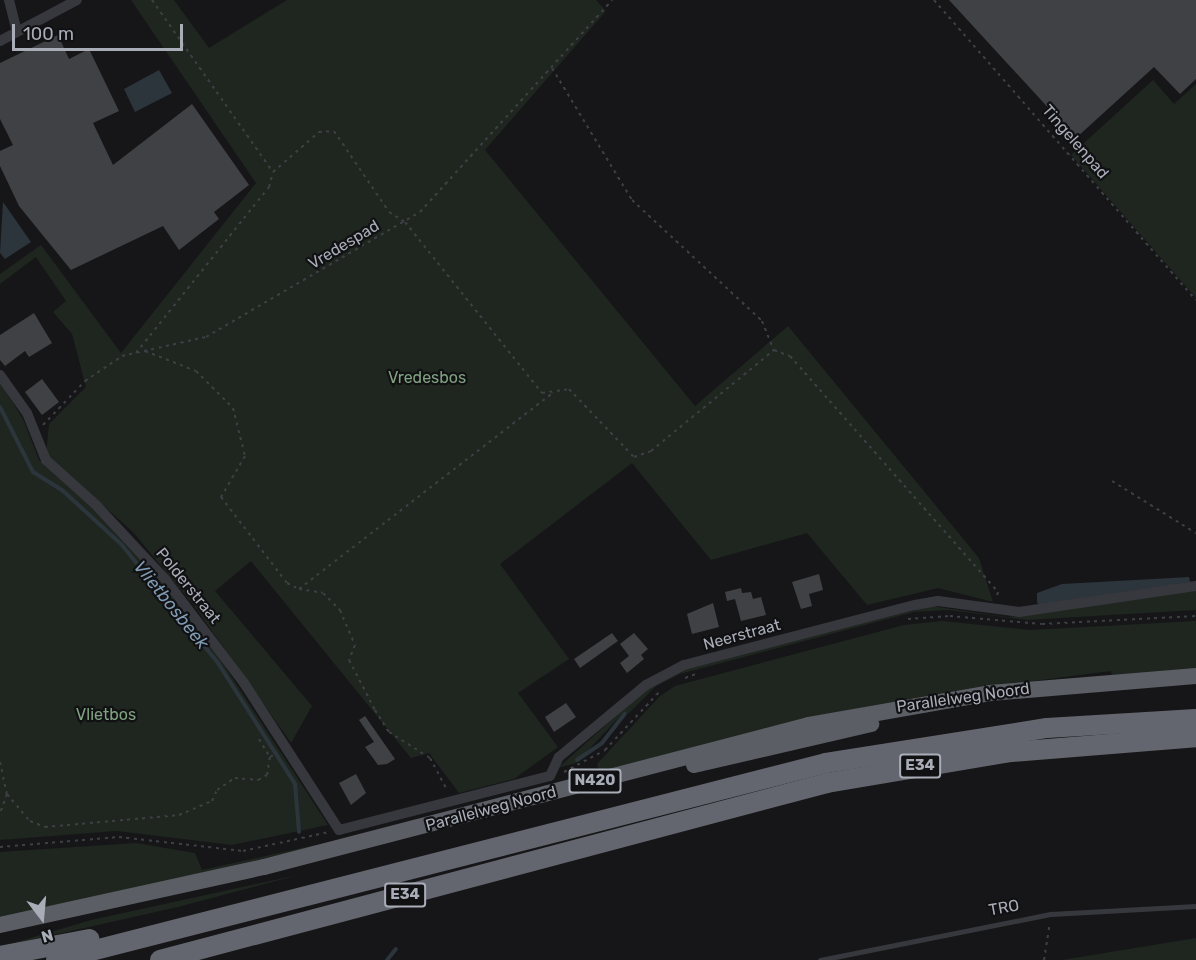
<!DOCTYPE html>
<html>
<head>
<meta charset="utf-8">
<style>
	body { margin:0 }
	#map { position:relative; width:1196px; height:960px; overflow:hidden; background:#161618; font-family:Rubik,sans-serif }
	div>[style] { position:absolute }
	.green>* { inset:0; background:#1e261f }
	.water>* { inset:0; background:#2c353c }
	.stream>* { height:4px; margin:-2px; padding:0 2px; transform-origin:2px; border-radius:2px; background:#2c353c }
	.building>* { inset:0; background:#404145 }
	.path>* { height:2px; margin-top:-1px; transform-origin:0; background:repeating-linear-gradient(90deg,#3d3f44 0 3px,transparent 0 7.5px) }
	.service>* { height:5px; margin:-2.5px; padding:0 2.5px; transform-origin:2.5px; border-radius:2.5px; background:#37383d }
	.minor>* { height:10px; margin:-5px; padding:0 5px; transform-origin:5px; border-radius:5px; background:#37383d }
	.trunk>* { height:16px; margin:-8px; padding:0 8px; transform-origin:8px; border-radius:8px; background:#5b5e65 }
	.motorway>* { height:20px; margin:-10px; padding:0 10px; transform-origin:10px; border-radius:10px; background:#63666e }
	span { translate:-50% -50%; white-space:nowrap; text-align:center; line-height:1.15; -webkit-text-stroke:4.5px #111113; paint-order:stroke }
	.shield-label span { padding:2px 4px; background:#111113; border:2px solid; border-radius:4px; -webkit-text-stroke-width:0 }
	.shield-label { font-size:15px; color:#a8adb8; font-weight:700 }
	.street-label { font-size:16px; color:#a8adb8 }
	.park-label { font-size:16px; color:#7fa381 }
	.water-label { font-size:18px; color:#7f9bb3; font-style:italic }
	.north { position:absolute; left:12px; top:888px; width:60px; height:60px; -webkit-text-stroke:4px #111113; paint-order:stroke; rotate:164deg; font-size:16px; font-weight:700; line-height:24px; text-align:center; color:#a8adb8 }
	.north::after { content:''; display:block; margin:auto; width:21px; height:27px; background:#a8adb8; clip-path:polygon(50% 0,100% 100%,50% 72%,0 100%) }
	.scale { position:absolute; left:12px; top:24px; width:171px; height:27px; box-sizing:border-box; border:3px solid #a8adb8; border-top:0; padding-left:8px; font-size:18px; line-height:21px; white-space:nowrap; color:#a8adb8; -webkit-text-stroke:4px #111113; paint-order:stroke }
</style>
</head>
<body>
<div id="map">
	<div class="green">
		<div style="clip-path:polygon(131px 0,174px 0,209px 48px,287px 0,596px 0,606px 11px,485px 150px,695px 406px,788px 326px,979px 558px,993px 602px,938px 588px,867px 605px,807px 533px,711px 560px,632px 463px,500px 564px,569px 659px,518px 693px,558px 747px,514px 779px,459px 793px,429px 753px,411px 758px,251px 561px,215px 591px,312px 706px,291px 743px,195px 607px,133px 532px,46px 455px,49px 424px,86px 387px,72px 334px,53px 312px,66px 301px,36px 257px,0 284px,0 274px,41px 245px,121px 353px,256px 183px)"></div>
		<div style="clip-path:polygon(1153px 80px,1174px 104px,1196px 84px,1196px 298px,1071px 155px)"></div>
		<div style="clip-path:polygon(0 382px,23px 419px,39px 460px,109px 523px,163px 583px,214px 650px,328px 825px,232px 845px,117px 831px,0 840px)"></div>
		<div style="clip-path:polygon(1196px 590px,1196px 610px,1027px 620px,948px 610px,914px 612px,680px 674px,656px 686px,628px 714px,624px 712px,576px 763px,558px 768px,644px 691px,679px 670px,931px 606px,1007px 617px)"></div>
		<div style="clip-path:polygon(942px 621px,1030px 630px,1196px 621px,1196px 670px,1112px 675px,1111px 671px,1011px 684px,0 920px,0 852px,136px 843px,195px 853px,202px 870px,356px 836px,599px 771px,597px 764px,660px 696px,675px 686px,904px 625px)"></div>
		<div style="clip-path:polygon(302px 874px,178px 907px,0 947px,91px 920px)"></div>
		<div style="clip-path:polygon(1196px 938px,1196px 960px,1062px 960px)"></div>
	</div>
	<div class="water">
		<div style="clip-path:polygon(159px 70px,172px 93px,135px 112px,124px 89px)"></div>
		<div style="clip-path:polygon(3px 202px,31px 242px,5px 259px,0 253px)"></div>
		<div style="clip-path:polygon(1189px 577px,1190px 582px,1038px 605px,1037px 601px,1037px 593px,1062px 584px)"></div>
	</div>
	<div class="stream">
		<div style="left:0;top:407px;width:73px;rotate:63.1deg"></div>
		<div style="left:33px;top:472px;width:34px;rotate:32deg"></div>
		<div style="left:62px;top:490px;width:80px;rotate:42.5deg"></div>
		<div style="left:121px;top:544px;width:154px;rotate:50.8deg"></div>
		<div style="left:218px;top:663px;width:143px;rotate:57.5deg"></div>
		<div style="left:295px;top:784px;width:48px;rotate:85.2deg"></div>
		<div style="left:577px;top:760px;width:30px;rotate:-34deg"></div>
		<div style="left:602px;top:743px;width:37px;rotate:-52deg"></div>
		<div style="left:387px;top:960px;width:14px;rotate:-51deg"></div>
	</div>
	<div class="building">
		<div style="clip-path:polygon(949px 0,1196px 0,1196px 79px,1180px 94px,1154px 67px,1076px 138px)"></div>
		<div style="clip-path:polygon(58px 35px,69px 59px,89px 49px,119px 111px,93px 123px,113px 165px,192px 104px,249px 185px,214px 212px,219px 219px,179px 250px,163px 226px,71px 270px,19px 206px,0 166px,0 151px,13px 145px,0 119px,0 63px)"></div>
		<div style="clip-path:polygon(34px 313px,52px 343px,29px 357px,25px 351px,5px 366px,0 360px,0 335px)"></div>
		<div style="clip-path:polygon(42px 379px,59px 402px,42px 415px,25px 392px)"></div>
		<div style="clip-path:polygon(819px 574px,823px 590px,809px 594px,812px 606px,801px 609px,792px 582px)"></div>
		<div style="clip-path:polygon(741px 588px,742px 593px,751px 592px,753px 599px,761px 597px,766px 615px,741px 621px,735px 599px,727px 601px,725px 592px)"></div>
		<div style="clip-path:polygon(713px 603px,719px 627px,692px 634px,687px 614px)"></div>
		<div style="clip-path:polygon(612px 633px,618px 641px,580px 668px,574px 659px)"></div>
		<div style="clip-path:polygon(634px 633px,648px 649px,641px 655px,644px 659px,627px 673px,620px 663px,629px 656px,620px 644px)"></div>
		<div style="clip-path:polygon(566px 703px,576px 717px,554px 732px,545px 717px)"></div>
		<div style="clip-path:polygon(365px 716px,395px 759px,387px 764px,378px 765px,365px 747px,374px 742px,359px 720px)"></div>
		<div style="clip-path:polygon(356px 774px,366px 793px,351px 805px,339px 783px)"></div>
	</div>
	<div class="path">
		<div style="left:152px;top:0;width:210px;rotate:54.9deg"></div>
		<div style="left:934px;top:0;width:398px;rotate:48.9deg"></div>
		<div style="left:552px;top:68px;width:154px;rotate:58.8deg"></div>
		<div style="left:632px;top:200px;width:178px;rotate:42.9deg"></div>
		<div style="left:762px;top:321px;width:31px;rotate:68deg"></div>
		<div style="left:145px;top:351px;width:55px;rotate:21.4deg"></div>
		<div style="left:196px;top:371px;width:52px;rotate:45deg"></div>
		<div style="left:233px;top:408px;width:49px;rotate:76deg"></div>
		<div style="left:245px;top:456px;width:48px;rotate:120.3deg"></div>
		<div style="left:221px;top:497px;width:108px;rotate:52.5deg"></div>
		<div style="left:287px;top:583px;width:13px;rotate:27deg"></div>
		<div style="left:299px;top:589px;width:322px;rotate:-37.7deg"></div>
		<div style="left:136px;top:353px;width:213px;rotate:-51.3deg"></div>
		<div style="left:269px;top:187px;width:16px;rotate:-75deg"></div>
		<div style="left:273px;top:172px;width:61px;rotate:-41deg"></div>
		<div style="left:319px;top:132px;width:15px;rotate:-4deg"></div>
		<div style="left:334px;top:131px;width:98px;rotate:55.8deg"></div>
		<div style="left:389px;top:212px;width:19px;rotate:32deg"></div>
		<div style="left:405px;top:222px;width:219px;rotate:51.3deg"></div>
		<div style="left:542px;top:393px;width:27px;rotate:-8deg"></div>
		<div style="left:569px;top:389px;width:94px;rotate:46.3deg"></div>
		<div style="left:634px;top:457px;width:18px;rotate:-19deg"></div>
		<div style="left:651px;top:451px;width:159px;rotate:-39.4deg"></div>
		<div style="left:774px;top:350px;width:17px;rotate:21deg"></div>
		<div style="left:790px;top:356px;width:315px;rotate:48.6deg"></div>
		<div style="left:998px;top:592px;width:7px;rotate:106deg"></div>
		<div style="left:43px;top:425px;width:61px;rotate:-46.3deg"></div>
		<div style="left:85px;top:381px;width:45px;rotate:-34deg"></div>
		<div style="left:122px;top:356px;width:86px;rotate:-12.7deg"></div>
		<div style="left:206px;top:337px;width:248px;rotate:-30.3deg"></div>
		<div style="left:420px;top:212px;width:286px;rotate:-47.8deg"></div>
		<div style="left:1112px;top:481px;width:99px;rotate:31.8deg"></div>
		<div style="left:299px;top:589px;width:24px;rotate:9deg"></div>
		<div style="left:323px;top:593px;width:24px;rotate:45deg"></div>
		<div style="left:340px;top:610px;width:38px;rotate:67deg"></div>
		<div style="left:355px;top:645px;width:16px;rotate:112deg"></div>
		<div style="left:349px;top:660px;width:56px;rotate:62.5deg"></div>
		<div style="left:375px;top:710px;width:26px;rotate:58deg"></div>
		<div style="left:389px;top:732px;width:49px;rotate:32.4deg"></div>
		<div style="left:430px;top:758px;width:36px;rotate:62deg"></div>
		<div style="left:908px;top:619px;width:42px;rotate:-4.1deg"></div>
		<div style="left:950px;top:616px;width:92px;rotate:5deg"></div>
		<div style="left:1042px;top:624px;width:154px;rotate:-3deg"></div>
		<div style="left:685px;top:678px;width:12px;rotate:-20deg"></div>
		<div style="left:259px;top:739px;width:21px;rotate:59deg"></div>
		<div style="left:270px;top:757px;width:8px;rotate:-30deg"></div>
		<div style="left:0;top:762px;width:33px;rotate:78deg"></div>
		<div style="left:7px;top:794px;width:20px;rotate:110deg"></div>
		<div style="left:564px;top:772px;width:47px;rotate:-28.2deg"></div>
		<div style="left:605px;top:750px;width:79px;rotate:-47deg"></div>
		<div style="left:7px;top:794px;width:35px;rotate:50deg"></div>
		<div style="left:30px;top:821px;width:16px;rotate:22deg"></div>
		<div style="left:45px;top:827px;width:135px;rotate:-5.1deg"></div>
		<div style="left:179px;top:815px;width:36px;rotate:-23deg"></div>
		<div style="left:212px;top:801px;width:12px;rotate:-66deg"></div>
		<div style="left:217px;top:790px;width:22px;rotate:-34deg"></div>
		<div style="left:235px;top:778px;width:23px;rotate:5deg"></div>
		<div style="left:258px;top:780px;width:10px;rotate:-29deg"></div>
		<div style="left:267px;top:775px;width:18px;rotate:-81deg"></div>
		<div style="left:0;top:847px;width:119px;rotate:-4.8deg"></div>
		<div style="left:119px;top:837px;width:125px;rotate:6.4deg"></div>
		<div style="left:243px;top:851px;width:88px;rotate:-12.5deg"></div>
		<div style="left:1044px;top:960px;width:37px;rotate:-81deg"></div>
	</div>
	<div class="service">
		<div style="left:820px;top:960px;width:236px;rotate:-11.3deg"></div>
		<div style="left:1051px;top:914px;width:145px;rotate:-3.2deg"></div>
	</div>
	<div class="minor">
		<div style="left:9px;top:0;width:32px;rotate:76deg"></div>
		<div style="left:0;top:41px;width:87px;rotate:-28deg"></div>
		<div style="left:0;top:375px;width:47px;rotate:54.6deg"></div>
		<div style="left:27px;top:413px;width:51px;rotate:68deg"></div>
		<div style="left:46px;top:460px;width:67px;rotate:42deg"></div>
		<div style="left:96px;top:505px;width:101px;rotate:47deg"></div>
		<div style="left:165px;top:579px;width:131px;rotate:52.8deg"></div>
		<div style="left:244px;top:683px;width:175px;rotate:57.1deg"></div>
		<div style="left:339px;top:830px;width:218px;rotate:-14.4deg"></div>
		<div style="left:550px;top:776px;width:21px;rotate:-65deg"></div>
		<div style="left:559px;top:757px;width:113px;rotate:-39.6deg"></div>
		<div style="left:646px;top:685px;width:43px;rotate:-27.8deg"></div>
		<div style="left:684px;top:665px;width:239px;rotate:-14.6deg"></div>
		<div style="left:915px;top:605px;width:23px;rotate:-10deg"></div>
		<div style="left:938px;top:601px;width:82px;rotate:7.7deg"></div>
		<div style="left:1019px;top:612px;width:179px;rotate:-8.4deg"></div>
	</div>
	<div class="trunk">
		<div style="left:694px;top:765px;width:182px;rotate:-13deg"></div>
		<div style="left:0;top:925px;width:270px;rotate:-12.4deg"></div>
		<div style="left:264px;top:867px;width:563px;rotate:-14.6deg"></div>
		<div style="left:809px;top:725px;width:184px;rotate:-10deg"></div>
		<div style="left:990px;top:693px;width:207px;rotate:-4.7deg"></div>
	</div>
	<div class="motorway">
		<div style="left:0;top:956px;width:91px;rotate:-10.8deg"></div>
		<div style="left:56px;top:960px;width:795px;rotate:-14.35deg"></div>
		<div style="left:826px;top:763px;width:224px;rotate:-9deg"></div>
		<div style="left:1047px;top:728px;width:149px;rotate:-3.5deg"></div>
		<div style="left:160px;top:960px;width:690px;rotate:-14.86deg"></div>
		<div style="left:827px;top:783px;width:187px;rotate:-9.6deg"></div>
		<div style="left:1011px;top:752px;width:186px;rotate:-4.6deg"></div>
	</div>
	<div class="shield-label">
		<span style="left:920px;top:766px">E34</span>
		<span style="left:595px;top:781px">N420</span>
		<span style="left:405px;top:895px">E34</span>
	</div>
	<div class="street-label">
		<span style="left:1075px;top:142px;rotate:49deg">Tingelenpad</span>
		<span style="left:344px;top:245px;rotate:-31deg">Vredespad</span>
		<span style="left:188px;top:586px;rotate:51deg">Polderstraat</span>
		<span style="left:742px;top:635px;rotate:-15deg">Neerstraat</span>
		<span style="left:963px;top:698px;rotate:-8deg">Parallelweg Noord</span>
		<span style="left:491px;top:809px;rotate:-15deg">Parallelweg Noord</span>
		<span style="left:1004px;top:908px;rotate:-10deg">TRO</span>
	</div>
	<div class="park-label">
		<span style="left:427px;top:378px">Vredesbos</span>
		<span style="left:106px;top:715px">Vlietbos</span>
	</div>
	<div class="water-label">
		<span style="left:171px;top:605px;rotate:51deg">Vlietbosbeek</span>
	</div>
	<div class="north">N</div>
	<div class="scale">100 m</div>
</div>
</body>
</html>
